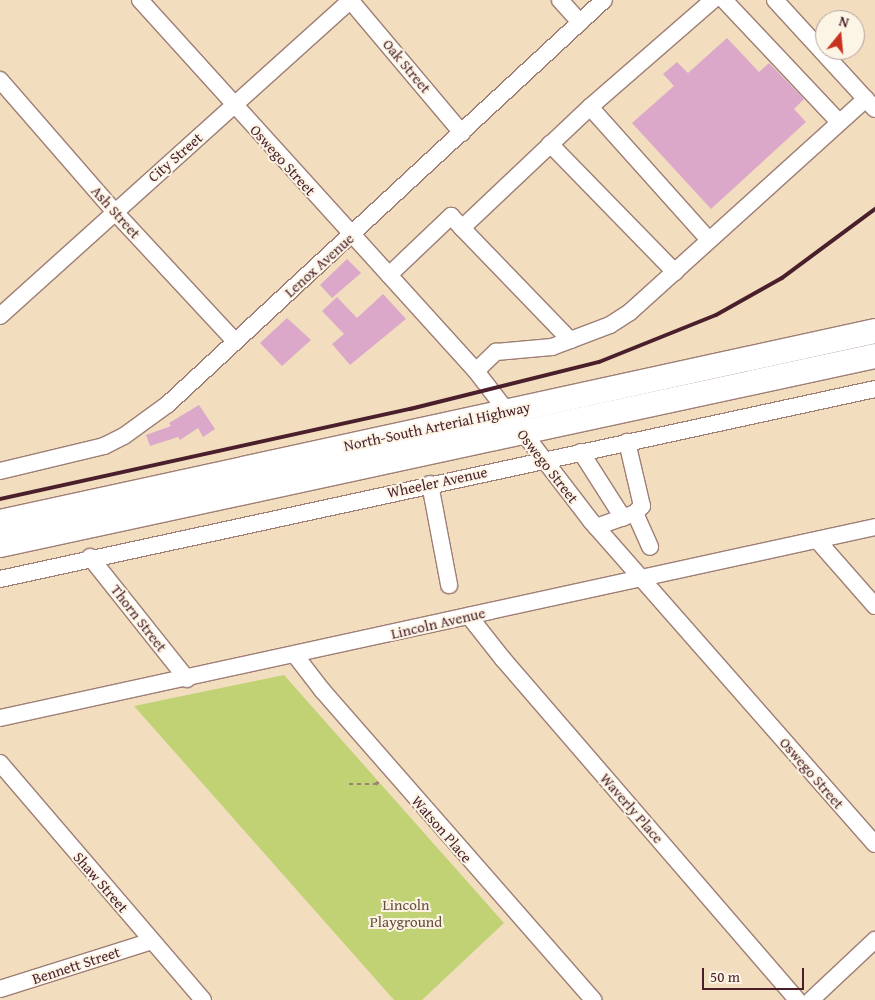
<!DOCTYPE html>
<html>
<head>
<meta charset="utf-8">
<style>
	body { margin:0 }
	#map { position:relative; width:875px; height:1000px; overflow:hidden; background:#f2debf; font-family:"Gentium Book Plus",serif }
	div>[style] { position:absolute }
	.green>* { inset:0; background:#c1d275 }
	.building>* { inset:0; background:#dba8c9 }
	.path>* { height:2.5px; margin-top:-1.25px; transform-origin:0; background:repeating-linear-gradient(90deg,#9e7e75 0 4px,transparent 0 8px) }
	.roads { filter:drop-shadow(1px 0 #9e7e75) drop-shadow(-1px 0 #9e7e75) drop-shadow(0 1px #9e7e75) drop-shadow(0 -1px #9e7e75) }
	.minor>* { height:16px; margin:-8px; padding:0 8px; transform-origin:8px; border-radius:8px; background:#fff }
	.highway>* { height:24px; margin:-12px; padding:0 12px; transform-origin:12px; border-radius:12px; background:#fff }
	.rail>* { height:4px; margin:-2px; padding:0 2px; transform-origin:2px; border-radius:2px; background:#4a1f2b }
	span { translate:-50% -50%; white-space:nowrap; text-align:center; line-height:1.15; -webkit-text-stroke:4px #fcf5e5; paint-order:stroke }
	.street-label { font-size:15px; color:#4a1f2b }
	.park-label { font-size:15px; color:#684c3e }
	.north { position:absolute; left:815px; top:10px; width:50px; height:50px; box-sizing:border-box; background:#fcf5e5; border:1px solid #b59f9b; border-radius:50%; rotate:17deg; font-size:14px; font-weight:700; line-height:20px; text-align:center; color:#4a1f2b }
	.north::after { content:''; display:block; margin:auto; width:18px; height:22px; background:#c8321e; clip-path:polygon(50% 0,100% 100%,50% 72%,0 100%) }
	.scale { position:absolute; left:702px; top:968px; width:102px; height:22px; box-sizing:border-box; border:2px solid #4a1f2b; border-top:0; padding-left:6px; font-size:15px; line-height:18px; white-space:nowrap; color:#4a1f2b; -webkit-text-stroke:4px #fcf5e5; paint-order:stroke }
</style>
</head>
<body>
<div id="map">
	<div class="green">
		<div style="clip-path:polygon(284px 675px,504px 923px,422px 1000px,394px 1000px,134px 706px)"></div>
	</div>
	<div class="building">
		<div style="clip-path:polygon(727px 38px,759px 72px,769px 63px,804px 99px,794px 109px,806px 122px,711px 209px,632px 123px,674px 86px,663px 74px,677px 62px,688px 73px)"></div>
		<div style="clip-path:polygon(347px 259px,361px 273px,332px 298px,320px 285px)"></div>
		<div style="clip-path:polygon(383px 294px,406px 319px,350px 365px,332px 344px,344px 334px,322px 311px,337px 297px,357px 318px)"></div>
		<div style="clip-path:polygon(287px 318px,311px 340px,282px 366px,260px 343px)"></div>
		<div style="clip-path:polygon(199px 405px,215px 429px,203px 437px,198px 428px,180px 440px,178px 437px,150px 446px,146px 435px,171px 426px,169px 423px)"></div>
	</div>
	<div class="path">
		<div style="left:349px;top:784px;width:26px"></div>
		<div style="left:375px;top:784px;width:7px;rotate:-34deg"></div>
	</div>
	<div class="roads">
		<div class="minor">
			<div style="left:140px;top:0;width:501px;rotate:47.83deg"></div>
			<div style="left:476px;top:371px;width:189px;rotate:52.5deg"></div>
			<div style="left:591px;top:521px;width:430px;rotate:48.7deg"></div>
			<div style="left:350px;top:0;width:174px;rotate:49.9deg"></div>
			<div style="left:560px;top:0;width:30px;rotate:48deg"></div>
			<div style="left:724px;top:0;width:168px;rotate:46.7deg"></div>
			<div style="left:775px;top:0;width:148px;rotate:47.5deg"></div>
			<div style="left:0;top:80px;width:174px;rotate:49deg"></div>
			<div style="left:114px;top:211px;width:178px;rotate:47.1deg"></div>
			<div style="left:550px;top:144px;width:179px;rotate:45.7deg"></div>
			<div style="left:462px;top:228px;width:156px;rotate:46deg"></div>
			<div style="left:709px;top:240px;width:178px;rotate:-131.8deg"></div>
			<div style="left:590px;top:107px;width:163px;rotate:-41deg"></div>
			<div style="left:389px;top:275px;width:86px;rotate:-43.6deg"></div>
			<div style="left:451px;top:216px;width:16px;rotate:47deg"></div>
			<div style="left:462px;top:228px;width:176px;rotate:-43.4deg"></div>
			<div style="left:0;top:316px;width:472px;rotate:-42deg"></div>
			<div style="left:476px;top:371px;width:28px;rotate:-44deg"></div>
			<div style="left:496px;top:352px;width:56px;rotate:-5.1deg"></div>
			<div style="left:552px;top:347px;width:62px;rotate:-20.8deg"></div>
			<div style="left:610px;top:325px;width:24px;rotate:-33deg"></div>
			<div style="left:630px;top:312px;width:318px;rotate:-42.1deg"></div>
			<div style="left:581px;top:452px;width:78px;rotate:57.5deg"></div>
			<div style="left:0;top:471px;width:107px;rotate:-13.5deg"></div>
			<div style="left:104px;top:446px;width:22px;rotate:-27deg"></div>
			<div style="left:124px;top:436px;width:54px;rotate:-36deg"></div>
			<div style="left:168px;top:404px;width:594px;rotate:-42.82deg"></div>
			<div style="left:430px;top:484px;width:103px;rotate:79.3deg"></div>
			<div style="left:635px;top:513px;width:37px;rotate:66deg"></div>
			<div style="left:596px;top:527px;width:41px;rotate:-19.7deg"></div>
			<div style="left:635px;top:513px;width:10px;rotate:-45deg"></div>
			<div style="left:642px;top:506px;width:66px;rotate:-103.2deg"></div>
			<div style="left:817px;top:540px;width:88px;rotate:48.7deg"></div>
			<div style="left:90px;top:557px;width:156px;rotate:51.5deg"></div>
			<div style="left:0;top:579px;width:895px;rotate:-12.25deg"></div>
			<div style="left:469px;top:616px;width:55px;rotate:51.7deg"></div>
			<div style="left:503px;top:659px;width:450px;rotate:49.2deg"></div>
			<div style="left:295px;top:655px;width:44px;rotate:52.4deg"></div>
			<div style="left:322px;top:690px;width:412px;rotate:48.8deg"></div>
			<div style="left:0;top:718px;width:896px;rotate:-12.31deg"></div>
			<div style="left:0;top:763px;width:312px;rotate:49.4deg"></div>
			<div style="left:0;top:989px;width:159px;rotate:-17.5deg"></div>
			<div style="left:811px;top:1000px;width:88px;rotate:-43.2deg"></div>
		</div>
		<div class="highway">
			<div style="left:0;top:522px;width:896px;rotate:-12.31deg"></div>
			<div style="left:0;top:545px;width:895px;rotate:-12.19deg"></div>
		</div>
	</div>
	<div class="rail">
		<div style="left:0;top:499px;width:420px;rotate:-12.4deg"></div>
		<div style="left:410px;top:409px;width:195px;rotate:-14deg"></div>
		<div style="left:599px;top:362px;width:126px;rotate:-21.9deg"></div>
		<div style="left:716px;top:315px;width:76px;rotate:-29.3deg"></div>
		<div style="left:782px;top:278px;width:116px;rotate:-36.6deg"></div>
	</div>
	<div class="street-label">
		<span style="left:407px;top:66px;rotate:50deg">Oak Street</span>
		<span style="left:175px;top:157px;rotate:-41deg">City Street</span>
		<span style="left:283px;top:160px;rotate:48deg">Oswego Street</span>
		<span style="left:116px;top:212px;rotate:48deg">Ash Street</span>
		<span style="left:319px;top:265px;rotate:-42deg">Lenox Avenue</span>
		<span style="left:437px;top:426px;rotate:-12deg">North-South Arterial Highway</span>
		<span style="left:548px;top:466px;rotate:52deg">Oswego Street</span>
		<span style="left:437px;top:482px;rotate:-12deg">Wheeler Avenue</span>
		<span style="left:139px;top:618px;rotate:52deg">Thorn Street</span>
		<span style="left:438px;top:623px;rotate:-13deg">Lincoln Avenue</span>
		<span style="left:812px;top:773px;rotate:49deg">Oswego Street</span>
		<span style="left:632px;top:808px;rotate:49deg">Waverly Place</span>
		<span style="left:442px;top:829px;rotate:49deg">Watson Place</span>
		<span style="left:101px;top:882px;rotate:49deg">Shaw Street</span>
		<span style="left:76px;top:965px;rotate:-18deg">Bennett Street</span>
	</div>
	<div class="park-label">
		<span style="left:406px;top:913px">Lincoln<br>Playground</span>
	</div>
	<div class="north">N</div>
	<div class="scale">50 m</div>
</div>
</body>
</html>
